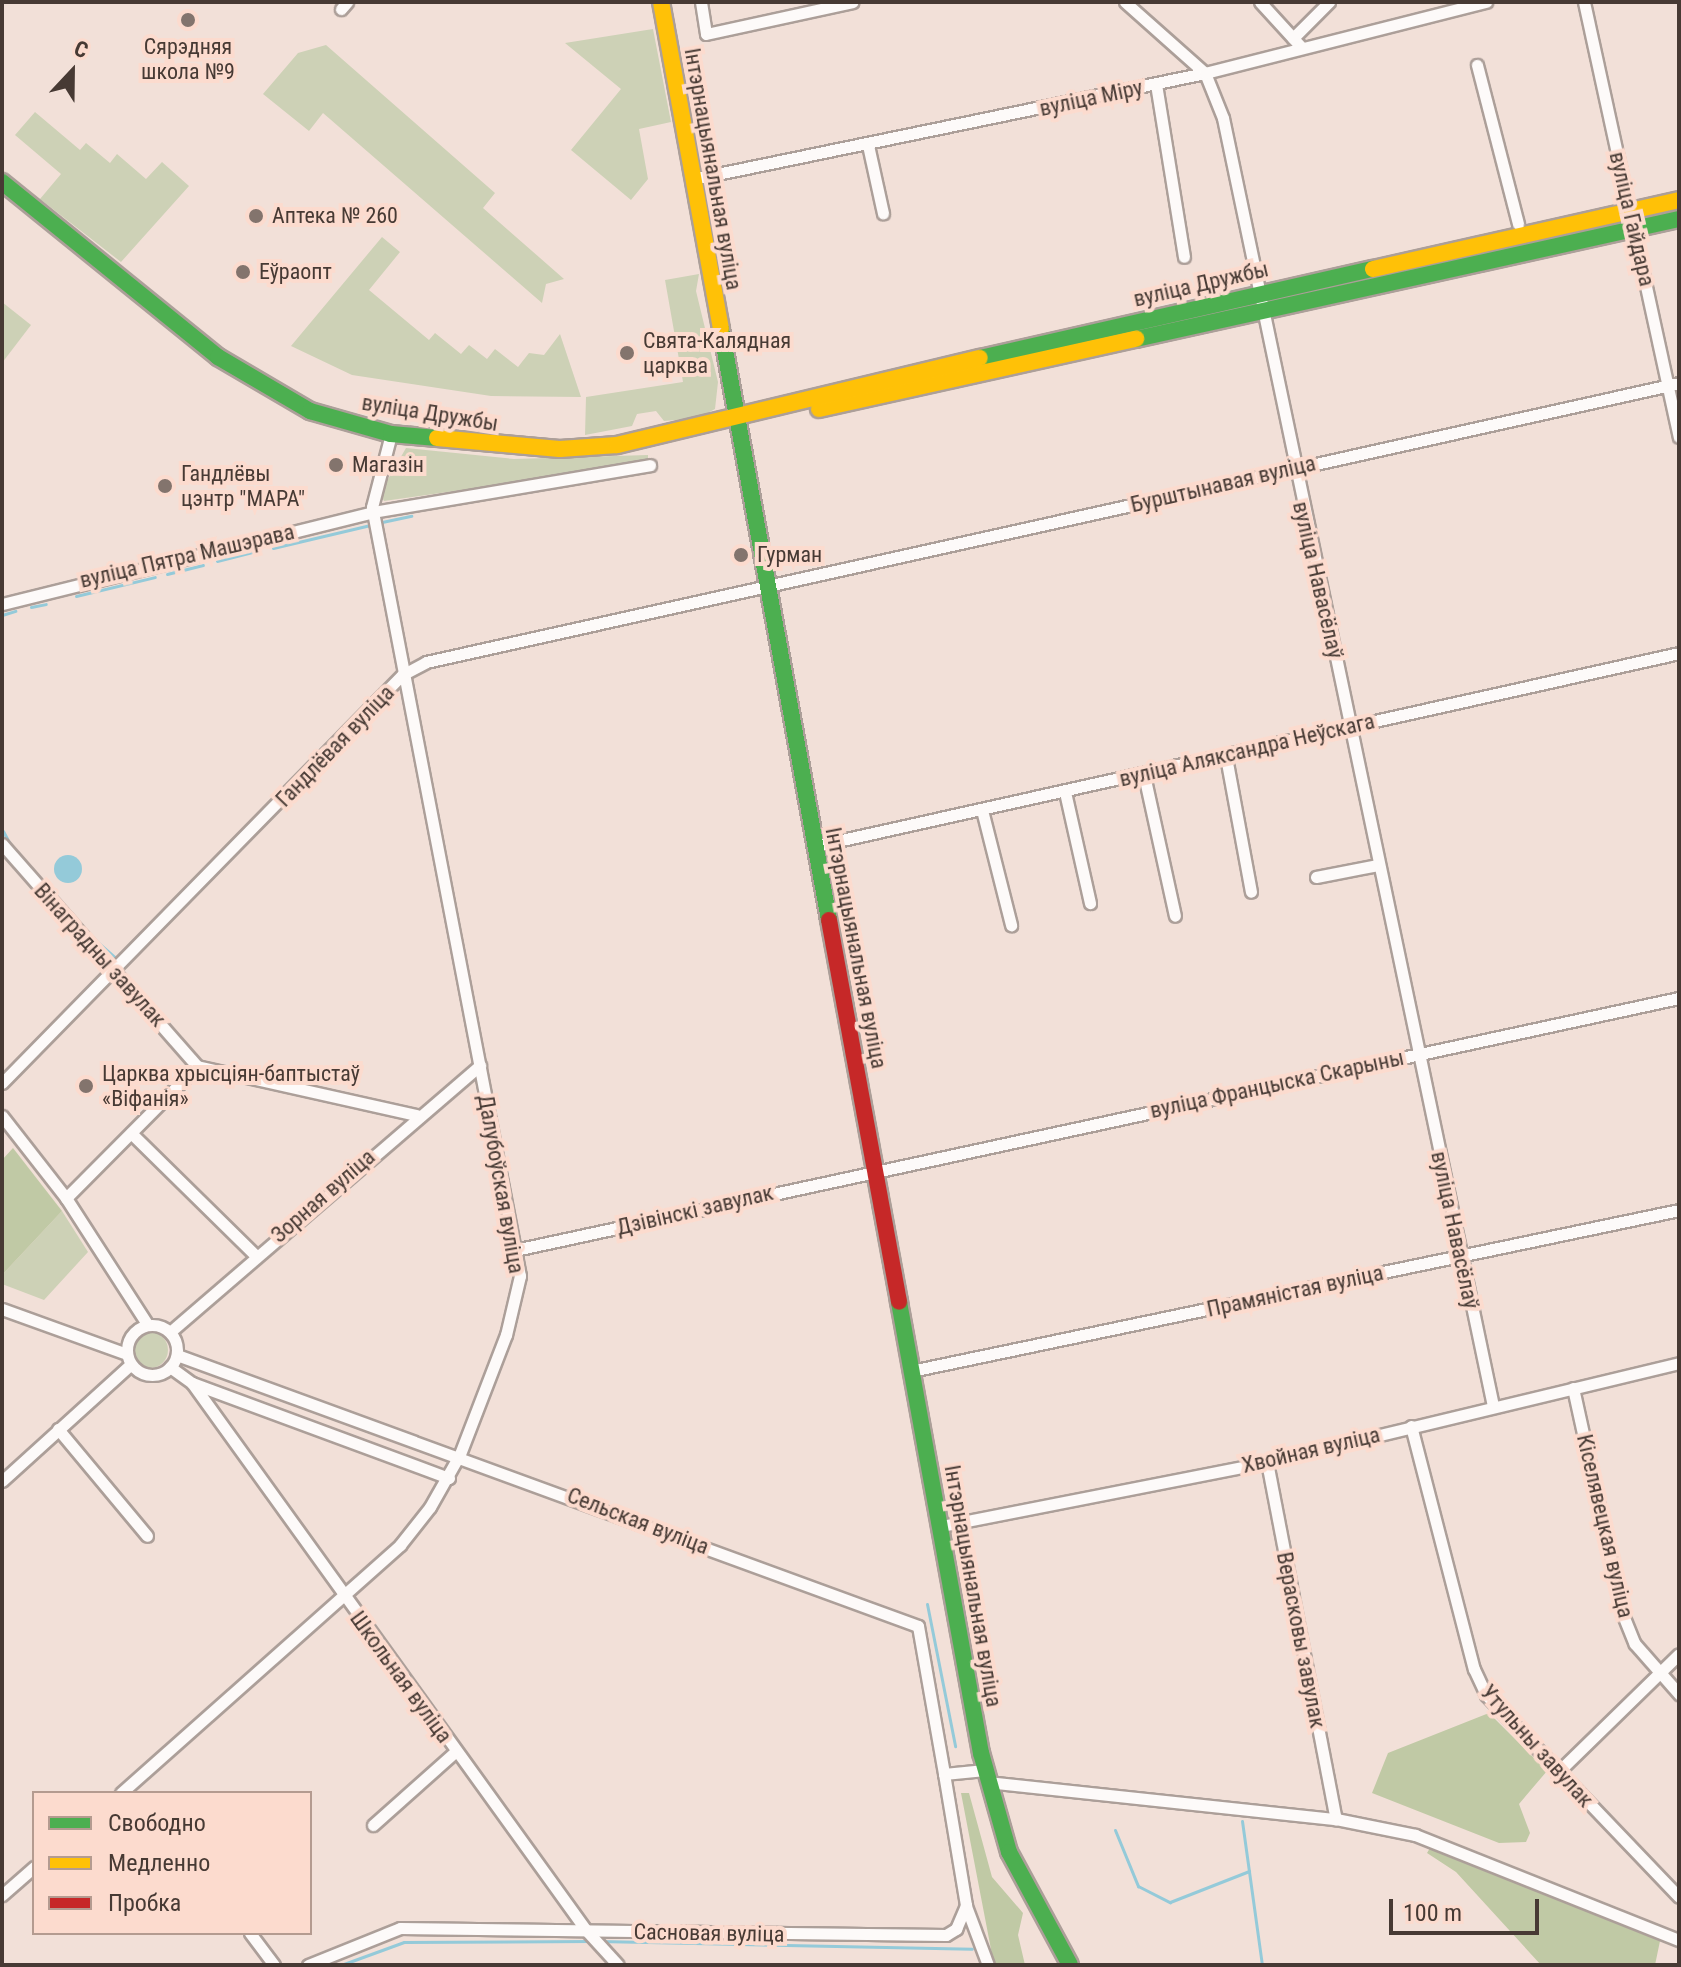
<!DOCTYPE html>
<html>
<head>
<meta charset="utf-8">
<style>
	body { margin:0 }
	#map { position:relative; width:1681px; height:1967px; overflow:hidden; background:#f2e0d8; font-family:"Roboto Condensed",sans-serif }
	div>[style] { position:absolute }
	.green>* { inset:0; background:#cdd1b6 }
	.round { border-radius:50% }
	.forest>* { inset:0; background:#c0c9a5 }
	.water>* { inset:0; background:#94cad9 }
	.stream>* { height:3px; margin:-1.5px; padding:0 1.5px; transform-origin:1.5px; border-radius:1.5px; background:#94cad9 }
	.roads { filter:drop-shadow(2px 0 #ac9f99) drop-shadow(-2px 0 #ac9f99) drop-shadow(0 2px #ac9f99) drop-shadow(0 -2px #ac9f99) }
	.street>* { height:11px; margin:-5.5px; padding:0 5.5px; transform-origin:5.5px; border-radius:5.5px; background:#fdfaf9 }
	.street>.ring { margin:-5.5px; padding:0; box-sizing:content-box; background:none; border:11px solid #fdfaf9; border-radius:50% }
	.fast>* { height:16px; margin:-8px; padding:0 8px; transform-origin:8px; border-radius:8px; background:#4caf50 }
	.slow>* { height:16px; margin:-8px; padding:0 8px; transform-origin:8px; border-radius:8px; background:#ffc107 }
	.jam>* { height:16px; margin:-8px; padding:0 8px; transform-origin:8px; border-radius:8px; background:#c62828 }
	.dots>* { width:22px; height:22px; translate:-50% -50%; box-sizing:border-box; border:4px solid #fcdbce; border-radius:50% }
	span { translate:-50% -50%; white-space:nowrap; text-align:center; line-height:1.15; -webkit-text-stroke:8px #fcdbce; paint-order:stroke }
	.poi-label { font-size:22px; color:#473a34 }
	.left { translate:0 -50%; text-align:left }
	.street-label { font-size:22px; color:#473a34 }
	.frame { position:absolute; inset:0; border:4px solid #473a34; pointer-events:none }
	.legend { position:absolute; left:32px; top:1791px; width:280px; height:144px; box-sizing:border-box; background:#fcdbce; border:2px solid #b49b90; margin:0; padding:10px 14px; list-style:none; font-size:24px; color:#473a34 }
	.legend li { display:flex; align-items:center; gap:16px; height:40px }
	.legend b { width:40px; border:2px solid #b49b90 }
	.north { position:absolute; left:32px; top:32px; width:80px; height:80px; -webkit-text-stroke:6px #fcdbce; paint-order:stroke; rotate:22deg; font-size:22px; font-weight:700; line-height:32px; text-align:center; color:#473a34 }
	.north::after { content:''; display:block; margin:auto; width:28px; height:36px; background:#473a34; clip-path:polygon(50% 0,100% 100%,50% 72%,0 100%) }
	.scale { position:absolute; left:1389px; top:1899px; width:150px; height:36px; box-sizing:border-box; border:4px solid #473a34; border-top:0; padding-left:10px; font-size:24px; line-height:28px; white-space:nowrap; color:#473a34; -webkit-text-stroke:6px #fcdbce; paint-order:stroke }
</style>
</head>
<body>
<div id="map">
	<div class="green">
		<div style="clip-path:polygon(653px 29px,671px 122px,639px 129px,648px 179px,631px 200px,571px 150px,621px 89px,565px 43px)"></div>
		<div style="clip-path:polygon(326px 45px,495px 193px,483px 208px,564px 279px,546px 284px,542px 303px,323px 113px,309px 131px,263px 94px,298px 53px)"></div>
		<div style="clip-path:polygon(35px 112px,80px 150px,86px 143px,110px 163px,117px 154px,146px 179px,162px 162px,189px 186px,121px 262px,40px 199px,61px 174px,15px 135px)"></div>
		<div style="clip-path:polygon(382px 237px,400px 252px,369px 290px,429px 340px,435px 333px,461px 354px,469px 345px,487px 359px,495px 349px,518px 367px,529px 353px,544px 355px,560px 334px,581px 397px,491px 396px,352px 375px,291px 346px)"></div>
		<div style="clip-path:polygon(699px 274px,696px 291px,718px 382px,715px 409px,698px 418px,664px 421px,656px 411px,637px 414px,632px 426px,585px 435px,586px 397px,683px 382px,665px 280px)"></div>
		<div style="clip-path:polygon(2px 302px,31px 325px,2px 363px)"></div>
		<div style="clip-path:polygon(406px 448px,514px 459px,648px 455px,648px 464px,384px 501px,380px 493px)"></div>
		<div style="clip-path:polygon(62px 1211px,88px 1252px,44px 1300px,2px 1284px,2px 1275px)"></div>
		<div class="round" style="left:132px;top:1332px;width:36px;height:36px"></div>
	</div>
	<div class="forest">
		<div style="clip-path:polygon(13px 1148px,62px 1211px,2px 1275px,2px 1160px)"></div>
		<div style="clip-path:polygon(1489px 1713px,1547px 1771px,1519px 1804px,1530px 1833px,1526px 1842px,1499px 1843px,1372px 1793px,1388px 1753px)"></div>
		<div style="clip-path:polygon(961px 1793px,969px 1793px,992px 1877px,1023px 1913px,1018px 1935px,1025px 1965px,994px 1965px)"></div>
		<div style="clip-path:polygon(1430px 1848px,1660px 1941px,1655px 1965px,1541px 1965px,1456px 1872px,1427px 1853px)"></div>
	</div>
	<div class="water">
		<div class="round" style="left:54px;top:855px;width:28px;height:28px"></div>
	</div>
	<div class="stream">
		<div style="left:382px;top:522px;width:30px;rotate:-12deg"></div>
		<div style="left:273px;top:548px;width:100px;rotate:-13.3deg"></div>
		<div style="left:217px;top:561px;width:40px;rotate:-14.4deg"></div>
		<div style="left:167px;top:574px;width:37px;rotate:-14deg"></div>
		<div style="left:76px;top:596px;width:81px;rotate:-13.5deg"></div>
		<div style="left:31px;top:607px;width:15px;rotate:-11deg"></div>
		<div style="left:2px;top:615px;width:14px;rotate:-17deg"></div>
		<div style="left:3px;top:831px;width:17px;rotate:62deg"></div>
		<div style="left:42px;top:881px;width:39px;rotate:48deg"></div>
		<div style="left:167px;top:906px;width:23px;rotate:-45deg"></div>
		<div style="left:95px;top:940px;width:28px;rotate:41deg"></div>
		<div style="left:116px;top:958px;width:59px;rotate:-45deg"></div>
		<div style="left:927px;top:1604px;width:145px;rotate:78.8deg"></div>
		<div style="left:1242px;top:1821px;width:145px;rotate:82.1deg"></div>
		<div style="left:1115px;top:1830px;width:61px;rotate:67.7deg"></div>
		<div style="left:1138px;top:1886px;width:36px;rotate:27deg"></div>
		<div style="left:1170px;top:1902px;width:85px;rotate:-21.4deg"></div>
		<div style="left:599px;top:1941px;width:373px;rotate:1.2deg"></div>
		<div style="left:341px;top:1965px;width:67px;rotate:-20.1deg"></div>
		<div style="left:404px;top:1942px;width:188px;rotate:-0.3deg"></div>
	</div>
	<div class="roads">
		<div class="street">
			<div style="left:701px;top:2px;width:32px;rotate:81deg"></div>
			<div style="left:706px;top:34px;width:150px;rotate:-12.3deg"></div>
			<div style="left:1125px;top:2px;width:107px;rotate:41.6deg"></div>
			<div style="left:1205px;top:73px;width:48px;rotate:68.2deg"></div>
			<div style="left:1223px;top:118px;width:1316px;rotate:78.16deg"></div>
			<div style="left:1260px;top:2px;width:62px;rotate:47.6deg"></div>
			<div style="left:1584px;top:2px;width:445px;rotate:77.7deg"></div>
			<div style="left:341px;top:9px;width:9px;rotate:-49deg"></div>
			<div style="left:1293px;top:38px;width:51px;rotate:-45deg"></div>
			<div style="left:1477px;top:65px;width:164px;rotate:75.5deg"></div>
			<div style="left:1156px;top:84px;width:175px;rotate:80.8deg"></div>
			<div style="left:868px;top:145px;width:70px;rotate:77.6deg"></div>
			<div style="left:693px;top:179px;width:523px;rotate:-11.7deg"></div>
			<div style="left:1205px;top:73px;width:290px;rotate:-14.2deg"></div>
			<div style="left:2px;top:604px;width:382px;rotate:-13.9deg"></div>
			<div style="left:373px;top:512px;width:281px;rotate:-9.6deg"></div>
			<div style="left:1226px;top:757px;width:137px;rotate:79.5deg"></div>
			<div style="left:1144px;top:775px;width:144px;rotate:77.6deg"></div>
			<div style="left:1065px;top:792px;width:114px;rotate:77.3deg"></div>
			<div style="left:982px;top:810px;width:119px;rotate:75.8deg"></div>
			<div style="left:2px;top:844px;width:295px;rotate:48.7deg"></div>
			<div style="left:197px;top:1066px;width:225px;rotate:12.6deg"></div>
			<div style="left:815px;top:846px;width:885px;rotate:-12.59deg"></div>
			<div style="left:1316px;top:877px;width:63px;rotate:-11deg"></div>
			<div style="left:2px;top:1083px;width:571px;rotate:-45.57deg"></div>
			<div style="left:402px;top:675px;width:27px;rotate:-28deg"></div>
			<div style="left:426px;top:662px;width:1284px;rotate:-12.55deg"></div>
			<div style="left:2px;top:1116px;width:104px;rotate:52deg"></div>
			<div style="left:66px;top:1198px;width:151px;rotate:57.2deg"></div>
			<div style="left:131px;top:1133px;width:174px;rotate:44.5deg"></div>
			<div style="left:66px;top:1198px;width:186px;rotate:-45.2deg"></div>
			<div style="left:515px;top:1250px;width:1191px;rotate:-12.22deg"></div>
			<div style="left:2px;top:1309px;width:133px;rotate:19.8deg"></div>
			<div class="ring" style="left:127px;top:1325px;width:39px;height:39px"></div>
			<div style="left:170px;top:1332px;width:409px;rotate:-40.7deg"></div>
			<div style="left:177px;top:1355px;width:789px;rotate:20.09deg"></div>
			<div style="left:918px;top:1626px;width:150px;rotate:80deg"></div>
			<div style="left:944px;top:1774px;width:41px;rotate:-5.6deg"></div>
			<div style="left:170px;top:1367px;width:27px;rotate:36deg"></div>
			<div style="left:192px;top:1383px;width:274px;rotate:20.3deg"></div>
			<div style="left:911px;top:1371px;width:785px;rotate:-11.84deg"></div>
			<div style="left:192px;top:1383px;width:674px;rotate:54.24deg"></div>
			<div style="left:586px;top:1930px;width:47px;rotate:47.6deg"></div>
			<div style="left:1573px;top:1388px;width:232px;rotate:77.6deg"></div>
			<div style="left:1623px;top:1615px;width:31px;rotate:68deg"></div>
			<div style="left:1635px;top:1644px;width:67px;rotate:48.7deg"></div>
			<div style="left:1411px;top:1426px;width:251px;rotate:75.5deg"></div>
			<div style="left:1474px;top:1669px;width:29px;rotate:65deg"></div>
			<div style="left:1486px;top:1695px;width:279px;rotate:46.3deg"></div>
			<div style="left:58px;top:1429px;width:139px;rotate:50.2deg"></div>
			<div style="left:1267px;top:1462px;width:364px;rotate:79.1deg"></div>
			<div style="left:2px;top:1481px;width:174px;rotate:-42.2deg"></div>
			<div style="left:941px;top:1526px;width:332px;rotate:-11.1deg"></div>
			<div style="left:1267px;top:1462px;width:424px;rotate:-13.5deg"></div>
			<div style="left:1557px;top:1773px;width:170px;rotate:-44.3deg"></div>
			<div style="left:987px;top:1782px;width:351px;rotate:6.1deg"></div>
			<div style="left:1336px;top:1819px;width:81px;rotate:11.4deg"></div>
			<div style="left:1415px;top:1835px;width:284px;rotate:21.7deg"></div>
			<div style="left:121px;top:1793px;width:373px;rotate:-41.6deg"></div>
			<div style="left:400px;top:1545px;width:48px;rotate:-51.7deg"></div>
			<div style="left:430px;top:1507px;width:61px;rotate:-60.5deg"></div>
			<div style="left:460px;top:1454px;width:128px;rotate:-68.9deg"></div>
			<div style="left:506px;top:1335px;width:61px;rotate:-76.7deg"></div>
			<div style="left:520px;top:1276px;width:783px;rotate:-100.89deg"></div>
			<div style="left:372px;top:507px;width:75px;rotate:-75.4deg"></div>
			<div style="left:373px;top:1825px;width:111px;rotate:-41.7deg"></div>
			<div style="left:2px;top:1895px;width:43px;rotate:-41.2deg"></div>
			<div style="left:966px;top:1906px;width:63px;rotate:69.6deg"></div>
			<div style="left:250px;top:1933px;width:40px;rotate:53deg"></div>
			<div style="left:308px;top:1965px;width:99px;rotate:-21.9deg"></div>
			<div style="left:400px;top:1928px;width:546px;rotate:0.73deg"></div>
			<div style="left:946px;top:1935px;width:12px;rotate:-31deg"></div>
			<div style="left:956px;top:1929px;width:26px;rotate:-67deg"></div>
			<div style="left:966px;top:1905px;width:133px;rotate:-99.5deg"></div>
		</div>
		<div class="fast">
			<div style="left:2px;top:182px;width:278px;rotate:39deg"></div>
			<div style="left:218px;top:357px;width:107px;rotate:30.4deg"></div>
			<div style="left:310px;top:411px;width:84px;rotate:15.9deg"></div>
			<div style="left:391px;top:434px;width:46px;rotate:5deg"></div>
			<div style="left:721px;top:329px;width:601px;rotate:79.64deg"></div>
			<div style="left:1136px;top:339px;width:556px;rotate:-12.46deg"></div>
			<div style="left:980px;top:358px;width:403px;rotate:-12.8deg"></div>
			<div style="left:899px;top:1302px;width:458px;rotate:79.7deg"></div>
			<div style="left:981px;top:1753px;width:103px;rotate:74.2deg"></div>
			<div style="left:1009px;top:1852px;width:128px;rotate:61.6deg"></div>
		</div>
		<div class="slow">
			<div style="left:661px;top:2px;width:332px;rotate:79.6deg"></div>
			<div style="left:1373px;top:269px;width:314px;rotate:-12.7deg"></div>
			<div style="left:819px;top:409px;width:325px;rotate:-12.5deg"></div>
			<div style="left:437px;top:438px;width:123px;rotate:5.1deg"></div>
			<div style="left:560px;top:449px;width:57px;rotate:-4deg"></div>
			<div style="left:617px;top:445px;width:373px;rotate:-13.5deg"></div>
		</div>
		<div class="jam">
			<div style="left:829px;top:920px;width:388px;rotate:79.6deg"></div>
		</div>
	</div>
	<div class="dots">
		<div style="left:188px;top:20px;background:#83746d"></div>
		<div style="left:256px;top:216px;background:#83746d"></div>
		<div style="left:243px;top:272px;background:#83746d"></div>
		<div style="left:627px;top:353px;background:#83746d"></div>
		<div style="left:336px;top:465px;background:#83746d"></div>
		<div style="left:165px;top:486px;background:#83746d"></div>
		<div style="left:741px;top:555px;background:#83746d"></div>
		<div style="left:86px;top:1086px;background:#83746d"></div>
	</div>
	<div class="poi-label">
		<span style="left:188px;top:59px">Сярэдняя<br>школа №9</span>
		<span class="left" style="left:272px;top:216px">Аптека № 260</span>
		<span class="left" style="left:259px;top:272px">Еўраопт</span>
		<span class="left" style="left:643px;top:353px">Свята-Калядная<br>царква</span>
		<span class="left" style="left:352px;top:465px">Магазін</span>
		<span class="left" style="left:181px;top:486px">Гандлёвы<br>цэнтр "МАРА"</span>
		<span class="left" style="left:757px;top:555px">Гурман</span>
		<span class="left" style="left:102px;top:1086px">Царква хрысціян-баптыстаў<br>«Віфанія»</span>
	</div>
	<div class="street-label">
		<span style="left:1091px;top:98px;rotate:-12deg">вуліца Міру</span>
		<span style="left:713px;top:169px;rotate:80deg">Інтэрнацыянальная вуліца</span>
		<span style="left:1632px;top:219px;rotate:77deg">вуліца Гайдара</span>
		<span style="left:1201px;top:284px;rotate:-13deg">вуліца Дружбы</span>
		<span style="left:430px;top:413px;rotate:9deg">вуліца Дружбы</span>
		<span style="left:1223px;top:484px;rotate:-13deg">Бурштынавая вуліца</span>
		<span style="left:187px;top:556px;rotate:-13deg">вуліца Пятра Машэрава</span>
		<span style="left:1318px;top:580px;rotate:77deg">вуліца Навасёлаў</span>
		<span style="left:335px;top:746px;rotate:-46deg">Гандлёвая вуліца</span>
		<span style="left:1247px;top:750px;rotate:-13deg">вуліца Аляксандра Неўскага</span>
		<span style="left:856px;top:948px;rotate:79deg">Інтэрнацыянальная вуліца</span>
		<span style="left:100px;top:955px;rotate:48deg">Вінаградны завулак</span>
		<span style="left:1277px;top:1084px;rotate:-12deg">вуліца Францыска Скарыны</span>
		<span style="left:501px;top:1184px;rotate:80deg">Далубоўская вуліца</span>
		<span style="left:323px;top:1196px;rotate:-41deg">Зорная вуліца</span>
		<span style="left:695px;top:1210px;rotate:-13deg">Дзівінскі завулак</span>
		<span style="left:1455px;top:1230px;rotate:78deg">вуліца Навасёлаў</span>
		<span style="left:1295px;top:1291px;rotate:-12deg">Прамяністая вуліца</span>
		<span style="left:1311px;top:1450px;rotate:-13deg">Хвойная вуліца</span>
		<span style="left:638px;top:1521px;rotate:21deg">Сельская вуліца</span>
		<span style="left:1605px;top:1526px;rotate:77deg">Кіселявецкая вуліца</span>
		<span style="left:973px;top:1586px;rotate:80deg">Інтэрнацыянальная вуліца</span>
		<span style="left:1301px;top:1640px;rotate:79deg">Верасковы завулак</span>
		<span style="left:401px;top:1677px;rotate:54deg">Школьная вуліца</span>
		<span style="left:1537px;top:1746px;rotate:48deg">Утульны завулак</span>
		<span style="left:709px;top:1933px;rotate:1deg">Сасновая вуліца</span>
	</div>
	<div class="frame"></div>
	<ul class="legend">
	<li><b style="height:10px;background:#4caf50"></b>Свободно</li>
	<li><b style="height:10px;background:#ffc107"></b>Медленно</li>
	<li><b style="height:10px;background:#c62828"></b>Пробка</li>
	</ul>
	<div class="north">С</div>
	<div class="scale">100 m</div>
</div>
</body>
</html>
